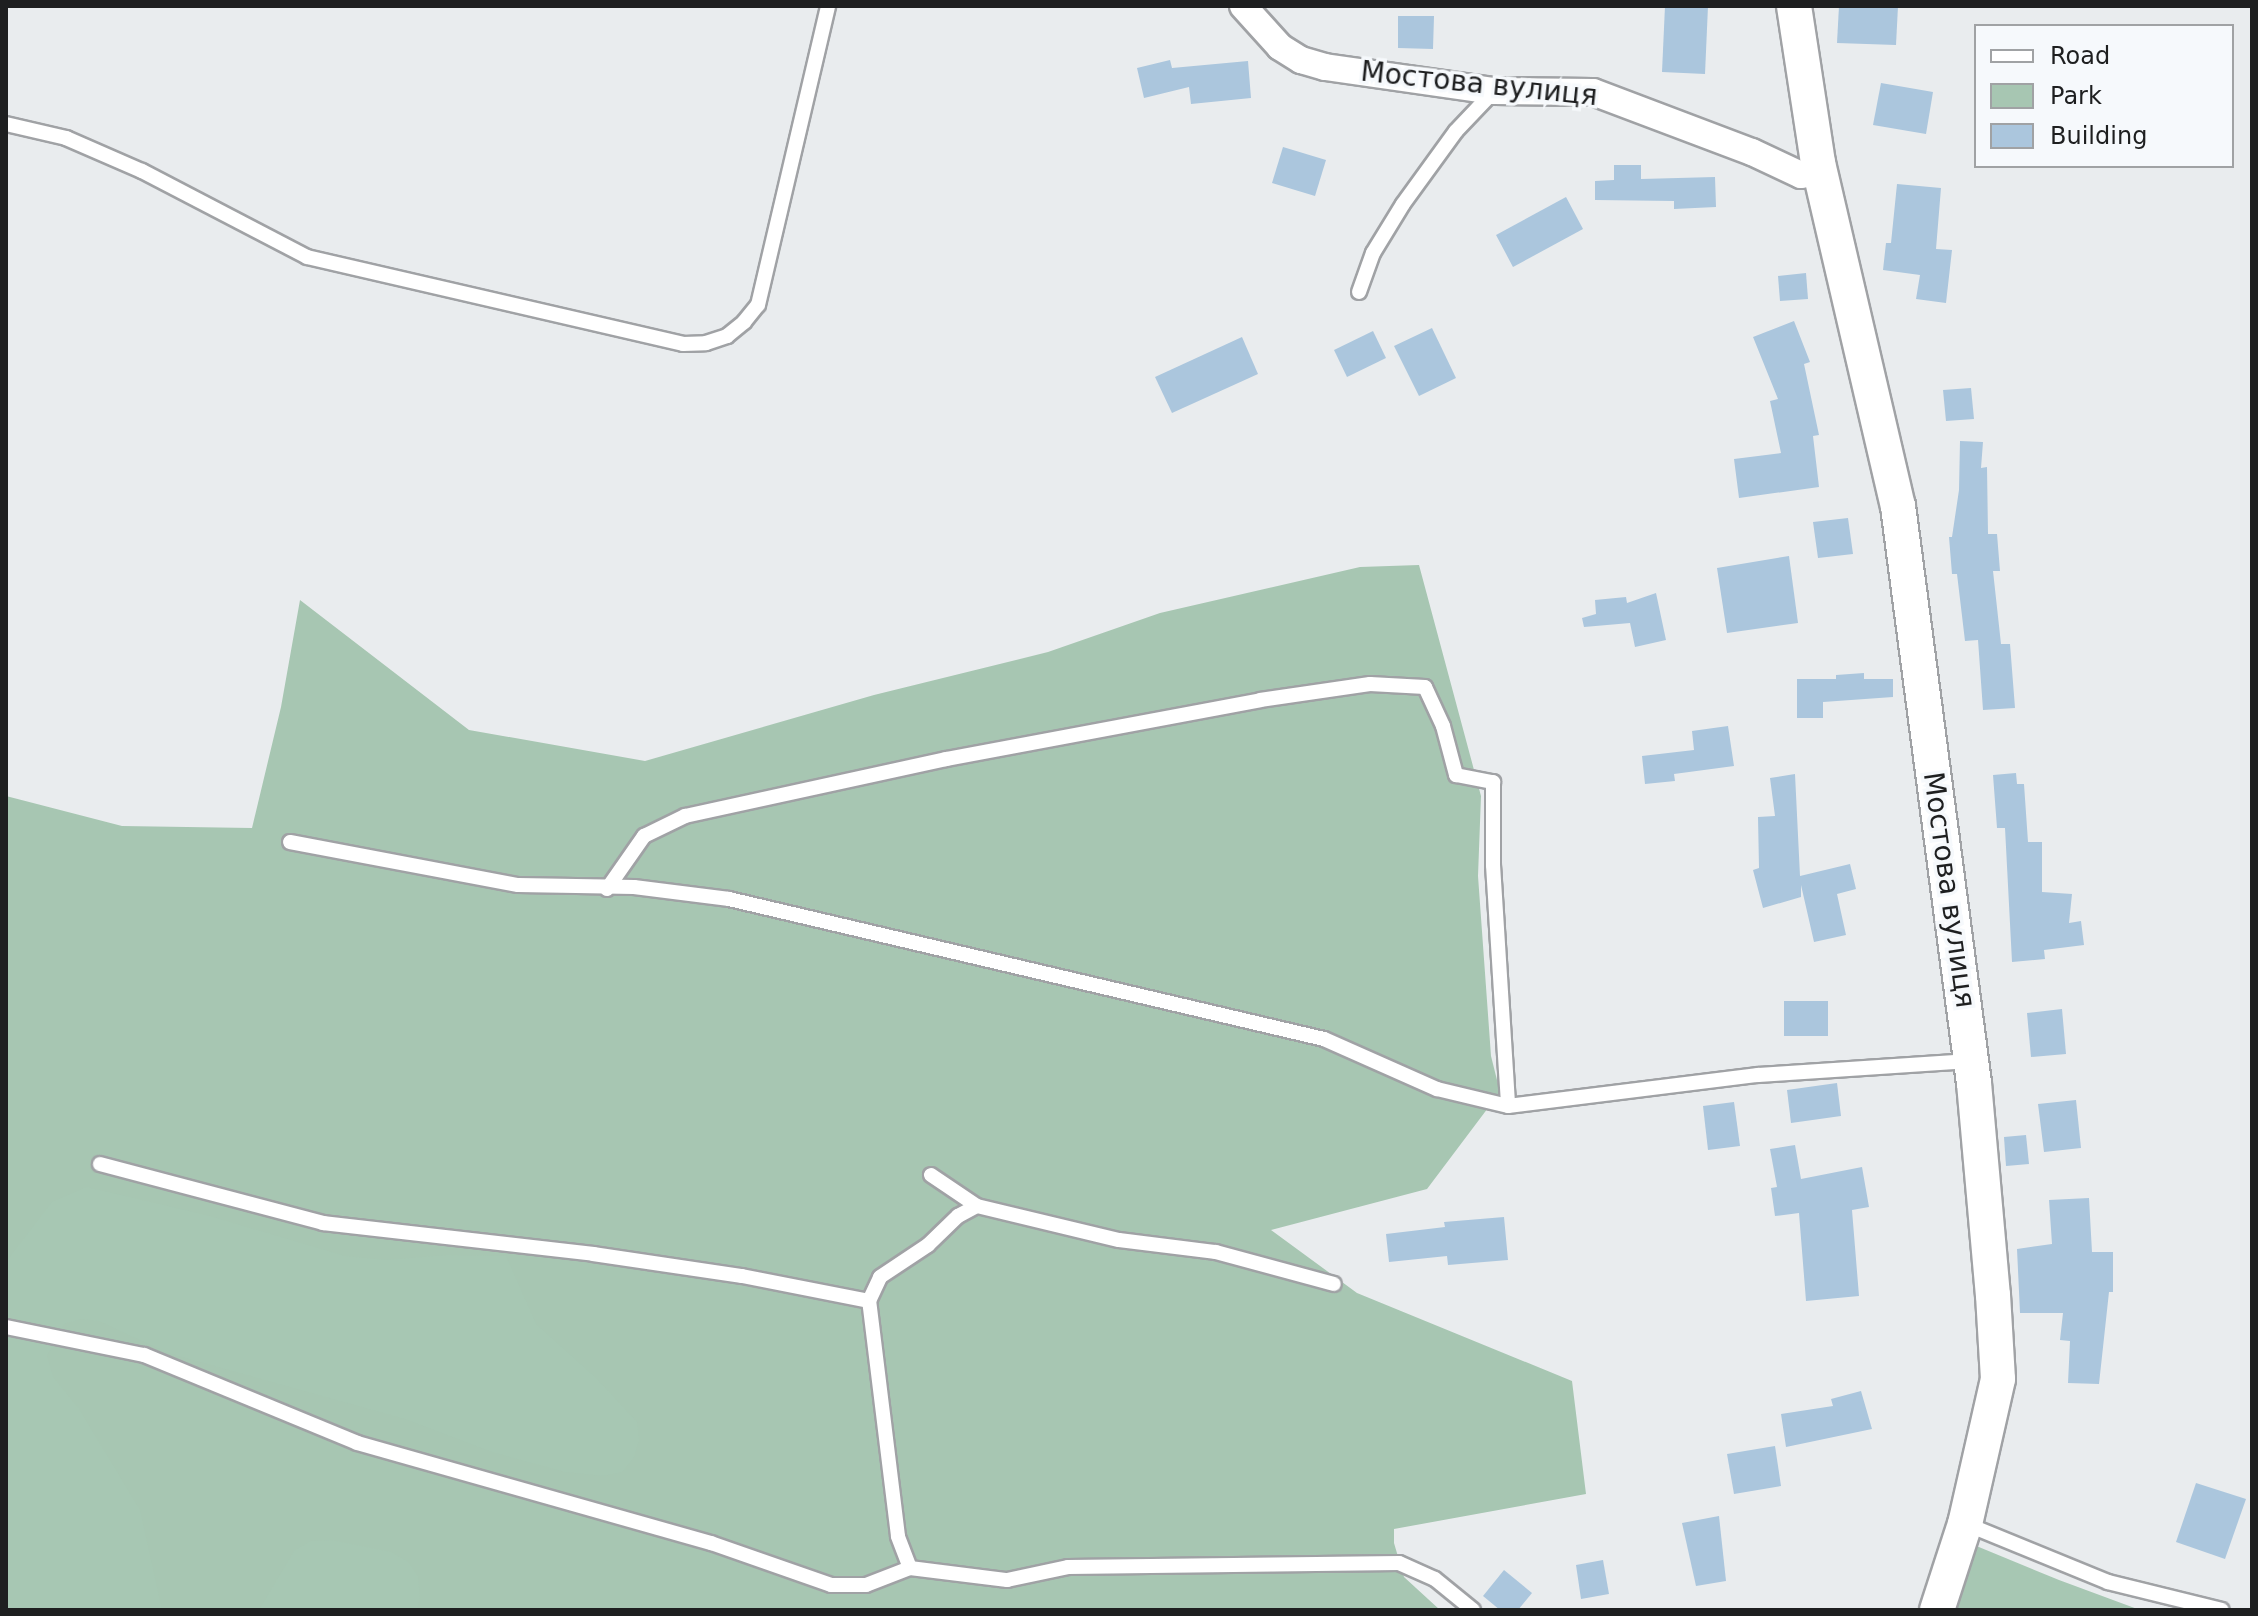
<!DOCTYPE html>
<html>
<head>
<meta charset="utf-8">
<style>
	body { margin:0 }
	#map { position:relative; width:2258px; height:1616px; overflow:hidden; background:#e9ecee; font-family:"DejaVu Sans",sans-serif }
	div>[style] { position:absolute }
	.green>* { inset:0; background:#a7c6b2 }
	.forest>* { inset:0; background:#a7c7b3 }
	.building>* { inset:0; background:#abc6dd }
	.roads { filter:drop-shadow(2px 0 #a0a2a5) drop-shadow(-2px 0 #a0a2a5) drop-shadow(0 2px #a0a2a5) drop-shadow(0 -2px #a0a2a5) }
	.service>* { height:14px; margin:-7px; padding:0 7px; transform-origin:7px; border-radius:7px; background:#fff }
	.minor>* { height:26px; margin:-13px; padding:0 13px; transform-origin:13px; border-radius:13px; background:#fff }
	.tertiary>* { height:34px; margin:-17px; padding:0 17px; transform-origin:17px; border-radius:17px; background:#fff }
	span { translate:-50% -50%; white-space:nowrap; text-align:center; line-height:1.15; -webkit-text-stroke:7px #f6f9fc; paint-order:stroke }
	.street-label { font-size:28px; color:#1e1f20 }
	.frame { position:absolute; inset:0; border:8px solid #1e1f20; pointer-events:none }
	.legend { position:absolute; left:1974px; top:24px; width:260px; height:144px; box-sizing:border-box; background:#f6f9fc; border:2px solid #a0a2a4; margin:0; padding:10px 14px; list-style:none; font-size:24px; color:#1e1f20 }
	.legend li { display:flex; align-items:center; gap:16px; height:40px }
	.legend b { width:40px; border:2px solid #a0a2a4 }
</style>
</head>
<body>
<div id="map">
	<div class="green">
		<div style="clip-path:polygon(1419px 565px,1481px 796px,1478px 876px,1491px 1056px,1500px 1092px,1427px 1189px,1271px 1230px,1357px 1293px,1572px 1381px,1586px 1494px,1394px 1529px,1394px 1543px,1404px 1577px,1440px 1610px,6px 1610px,6px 796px,122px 826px,252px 828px,281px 707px,300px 600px,469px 730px,645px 761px,874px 695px,1048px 652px,1160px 613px,1360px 567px)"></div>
	</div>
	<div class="forest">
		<div style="clip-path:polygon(87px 1187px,210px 1216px,345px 1256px,386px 1260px,447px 1255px,506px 1256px,536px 1324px,596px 1378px,637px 1422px,639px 1440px,634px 1457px,622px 1472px,603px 1476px,565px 1472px,492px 1452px,405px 1419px,168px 1353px,99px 1321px,81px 1319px,64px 1324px,47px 1356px,53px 1377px,79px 1409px,140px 1510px,162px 1610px,6px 1610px,6px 1262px,52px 1202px)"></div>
		<div style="clip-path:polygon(331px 1540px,391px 1552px,408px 1562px,418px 1577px,420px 1598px,417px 1610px,259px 1610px,294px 1551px,311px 1541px)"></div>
		<div style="clip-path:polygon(1974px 1545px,2059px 1580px,2140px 1610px,1955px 1610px)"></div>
	</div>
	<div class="building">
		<div style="clip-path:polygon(1665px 6px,1708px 6px,1705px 74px,1662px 72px)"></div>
		<div style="clip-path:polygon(1839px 6px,1898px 6px,1896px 45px,1837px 43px)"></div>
		<div style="clip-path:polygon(1398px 16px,1434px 16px,1433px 49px,1398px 48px)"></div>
		<div style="clip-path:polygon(1170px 60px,1172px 68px,1248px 61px,1251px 98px,1191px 104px,1189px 87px,1144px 98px,1137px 68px)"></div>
		<div style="clip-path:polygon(1881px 83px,1933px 92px,1926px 134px,1873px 125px)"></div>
		<div style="clip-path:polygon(1283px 147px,1326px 160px,1315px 196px,1272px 183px)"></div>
		<div style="clip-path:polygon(1614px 165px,1641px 165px,1641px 179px,1715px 177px,1716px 207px,1674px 209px,1674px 201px,1595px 200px,1595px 181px,1614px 180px)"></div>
		<div style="clip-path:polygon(1897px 184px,1941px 188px,1936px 249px,1952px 250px,1946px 303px,1916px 299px,1920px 275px,1883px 270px,1886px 243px,1891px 243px)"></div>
		<div style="clip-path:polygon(1566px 197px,1583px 229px,1513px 267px,1496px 235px)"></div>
		<div style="clip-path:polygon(1806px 273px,1808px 299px,1780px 301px,1778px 276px)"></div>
		<div style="clip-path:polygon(1794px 321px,1810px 362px,1804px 364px,1819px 435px,1813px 436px,1819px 487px,1739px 498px,1734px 459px,1781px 453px,1770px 401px,1778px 399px,1753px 337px)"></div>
		<div style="clip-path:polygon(1432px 328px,1456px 378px,1419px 396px,1394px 346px)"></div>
		<div style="clip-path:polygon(1373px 331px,1386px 358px,1347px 377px,1334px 350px)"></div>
		<div style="clip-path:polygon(1242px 337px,1258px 374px,1172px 413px,1155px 377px)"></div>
		<div style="clip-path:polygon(1971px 388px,1974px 419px,1946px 421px,1943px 390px)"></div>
		<div style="clip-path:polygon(1960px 441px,1983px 442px,1981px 468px,1987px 467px,1988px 534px,1997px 534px,2000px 571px,1993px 571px,2001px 644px,2010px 644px,2015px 708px,1983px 710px,1978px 640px,1965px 641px,1957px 574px,1952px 574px,1949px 537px,1952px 537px,1959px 490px)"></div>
		<div style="clip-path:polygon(1848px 518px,1853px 554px,1818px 558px,1813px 522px)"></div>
		<div style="clip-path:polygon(1789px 556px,1798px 623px,1727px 633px,1717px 568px)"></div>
		<div style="clip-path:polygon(1656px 593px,1666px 640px,1635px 647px,1630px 623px,1584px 627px,1582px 618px,1596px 614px,1595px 600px,1626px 597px,1627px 603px)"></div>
		<div style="clip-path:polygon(1864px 673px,1864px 679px,1893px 679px,1893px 697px,1823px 702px,1823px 718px,1797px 718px,1797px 679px,1836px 679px,1836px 675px)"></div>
		<div style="clip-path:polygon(1728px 726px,1734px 766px,1674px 774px,1675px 781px,1645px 784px,1642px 756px,1694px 750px,1692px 731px)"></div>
		<div style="clip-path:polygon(2016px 773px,2017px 784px,2024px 784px,2028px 842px,2042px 842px,2042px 892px,2072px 894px,2069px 923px,2081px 921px,2084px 945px,2044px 950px,2045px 959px,2012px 962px,2005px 828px,1997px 828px,1993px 775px)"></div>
		<div style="clip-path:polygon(1795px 774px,1800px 876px,1850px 864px,1856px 889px,1837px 894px,1846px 935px,1814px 942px,1801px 885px,1801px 897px,1763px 908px,1753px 870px,1759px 868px,1758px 817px,1775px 816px,1770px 778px)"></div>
		<div style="clip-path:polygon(1784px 1001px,1828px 1001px,1828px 1036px,1784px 1036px)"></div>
		<div style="clip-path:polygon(2062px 1009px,2066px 1054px,2031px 1057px,2027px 1013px)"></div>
		<div style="clip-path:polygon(1837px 1083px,1841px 1116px,1791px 1123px,1787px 1090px)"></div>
		<div style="clip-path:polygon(2076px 1100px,2081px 1148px,2044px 1152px,2038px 1104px)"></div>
		<div style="clip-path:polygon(1734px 1102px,1740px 1146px,1708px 1150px,1703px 1106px)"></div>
		<div style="clip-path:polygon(2026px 1135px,2029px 1164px,2006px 1166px,2004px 1137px)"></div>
		<div style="clip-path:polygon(1795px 1145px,1801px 1179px,1862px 1167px,1869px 1207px,1852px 1210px,1859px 1296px,1806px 1301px,1799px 1213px,1775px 1216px,1771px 1188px,1777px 1187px,1770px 1149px)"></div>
		<div style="clip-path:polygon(2089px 1198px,2092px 1252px,2113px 1252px,2113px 1292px,2109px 1292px,2099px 1384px,2068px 1383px,2070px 1341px,2060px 1340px,2063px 1313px,2020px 1313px,2017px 1249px,2052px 1244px,2049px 1200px)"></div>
		<div style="clip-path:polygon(1504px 1217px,1508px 1260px,1448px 1265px,1447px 1256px,1389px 1262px,1386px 1234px,1445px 1227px,1444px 1222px)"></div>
		<div style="clip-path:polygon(1861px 1391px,1872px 1429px,1786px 1447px,1781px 1414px,1833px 1406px,1831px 1399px)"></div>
		<div style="clip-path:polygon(1775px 1446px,1781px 1486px,1734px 1494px,1727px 1454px)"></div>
		<div style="clip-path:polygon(2196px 1483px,2246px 1499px,2225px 1559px,2176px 1542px)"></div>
		<div style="clip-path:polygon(1719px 1516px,1726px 1581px,1696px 1586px,1682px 1523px)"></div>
		<div style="clip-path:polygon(1603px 1560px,1609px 1594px,1581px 1599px,1576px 1565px)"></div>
		<div style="clip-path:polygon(1504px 1570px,1532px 1593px,1518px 1610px,1500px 1610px,1483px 1596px)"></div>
	</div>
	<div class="roads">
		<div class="service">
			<div style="left:6px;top:124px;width:62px;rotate:13.1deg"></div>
			<div style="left:66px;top:138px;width:83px;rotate:23.5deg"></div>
			<div style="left:142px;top:171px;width:186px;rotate:27.5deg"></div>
			<div style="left:307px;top:257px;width:386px;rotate:13deg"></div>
			<div style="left:683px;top:344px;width:23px;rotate:-2deg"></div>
			<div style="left:706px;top:343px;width:22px;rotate:-18deg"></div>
			<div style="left:727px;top:336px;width:22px;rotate:-39deg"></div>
			<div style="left:744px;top:322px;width:22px;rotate:-51deg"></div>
			<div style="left:758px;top:305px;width:307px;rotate:-76.8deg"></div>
			<div style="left:1359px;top:292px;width:41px;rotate:-70.3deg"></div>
			<div style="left:1373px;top:253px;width:57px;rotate:-58.5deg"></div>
			<div style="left:1403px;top:204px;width:90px;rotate:-54deg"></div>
			<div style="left:1456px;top:131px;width:55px;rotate:-46.5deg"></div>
			<div style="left:290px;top:842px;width:232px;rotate:10.7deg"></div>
			<div style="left:518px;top:885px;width:116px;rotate:1deg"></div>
			<div style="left:634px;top:887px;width:96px;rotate:7.2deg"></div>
			<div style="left:729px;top:899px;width:611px;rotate:13.24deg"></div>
			<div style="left:1324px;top:1039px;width:124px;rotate:23.9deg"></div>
			<div style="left:1437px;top:1089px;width:73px;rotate:13.5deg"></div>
			<div style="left:1508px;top:1106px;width:252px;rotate:-7.1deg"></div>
			<div style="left:1758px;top:1075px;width:213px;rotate:-3.8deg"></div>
			<div style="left:607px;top:889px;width:65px;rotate:-55.1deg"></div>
			<div style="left:644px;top:836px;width:46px;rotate:-26deg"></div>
			<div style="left:685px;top:816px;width:267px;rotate:-12.3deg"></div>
			<div style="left:946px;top:759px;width:319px;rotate:-10.6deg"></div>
			<div style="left:1260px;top:700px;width:111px;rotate:-8.3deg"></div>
			<div style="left:1370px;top:684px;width:55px;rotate:3.1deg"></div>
			<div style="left:1425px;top:687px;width:43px;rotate:65.2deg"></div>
			<div style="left:1443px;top:726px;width:51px;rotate:75.1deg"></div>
			<div style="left:1456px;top:775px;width:38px;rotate:11deg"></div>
			<div style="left:1493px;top:782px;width:83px;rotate:90deg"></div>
			<div style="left:1493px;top:865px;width:241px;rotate:86.4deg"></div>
			<div style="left:100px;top:1164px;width:231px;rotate:14.8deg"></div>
			<div style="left:323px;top:1223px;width:272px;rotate:6.5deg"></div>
			<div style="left:593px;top:1254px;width:151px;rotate:8.4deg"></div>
			<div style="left:742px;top:1276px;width:129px;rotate:11.1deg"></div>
			<div style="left:931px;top:1175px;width:55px;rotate:34deg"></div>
			<div style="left:977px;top:1206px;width:146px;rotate:13.5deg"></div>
			<div style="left:1119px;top:1240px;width:98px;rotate:7.1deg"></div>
			<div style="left:1216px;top:1252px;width:122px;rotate:15.2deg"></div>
			<div style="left:6px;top:1327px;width:141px;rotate:11.5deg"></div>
			<div style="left:144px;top:1355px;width:230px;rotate:22.4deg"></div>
			<div style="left:357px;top:1443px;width:368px;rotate:15.8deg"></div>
			<div style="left:711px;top:1543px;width:127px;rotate:19.3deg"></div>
			<div style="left:831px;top:1585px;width:35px"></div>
			<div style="left:866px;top:1585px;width:47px;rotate:-21.1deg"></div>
			<div style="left:910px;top:1568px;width:98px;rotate:7.1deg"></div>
			<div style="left:1007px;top:1580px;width:62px;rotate:-12deg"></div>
			<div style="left:1068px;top:1567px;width:331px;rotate:-0.7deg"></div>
			<div style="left:1399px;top:1563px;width:39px;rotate:24deg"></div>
			<div style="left:1435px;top:1579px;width:49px;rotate:39.2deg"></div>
			<div style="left:1966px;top:1524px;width:153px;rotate:22.2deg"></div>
			<div style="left:2108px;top:1582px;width:117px;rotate:13.8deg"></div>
			<div style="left:910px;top:1568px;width:34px;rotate:-111deg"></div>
			<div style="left:898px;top:1536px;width:237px;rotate:-97deg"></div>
			<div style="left:869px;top:1301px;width:26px;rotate:-65deg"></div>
			<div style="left:880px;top:1277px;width:58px;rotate:-33.7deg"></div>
			<div style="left:928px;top:1245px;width:42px;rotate:-44deg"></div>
			<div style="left:958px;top:1216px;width:21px;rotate:-28deg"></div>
		</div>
		<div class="minor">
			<div style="left:1243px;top:6px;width:55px;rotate:47.9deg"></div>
			<div style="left:1280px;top:47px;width:25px;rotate:32deg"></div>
			<div style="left:1301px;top:60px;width:25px;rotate:16deg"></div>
			<div style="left:1325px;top:67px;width:171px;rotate:8.1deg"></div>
			<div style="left:1494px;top:91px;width:99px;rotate:0.6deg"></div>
			<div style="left:1593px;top:92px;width:170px;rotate:20.7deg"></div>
			<div style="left:1752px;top:152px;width:54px;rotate:25.1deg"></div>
			<div style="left:1801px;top:175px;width:19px;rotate:-9deg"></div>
		</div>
		<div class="tertiary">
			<div style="left:1794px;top:6px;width:159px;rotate:81.3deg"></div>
			<div style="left:1818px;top:163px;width:352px;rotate:76.9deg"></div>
			<div style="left:1898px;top:506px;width:582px;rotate:82.5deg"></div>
			<div style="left:1974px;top:1083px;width:213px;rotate:84.9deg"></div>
			<div style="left:1993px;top:1295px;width:84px;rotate:86.6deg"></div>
			<div style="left:1998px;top:1379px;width:149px;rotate:102.8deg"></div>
			<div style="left:1965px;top:1524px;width:90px;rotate:108deg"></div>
		</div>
	</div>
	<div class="street-label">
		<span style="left:1479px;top:84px;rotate:6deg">Мостова вулиця</span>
		<span style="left:1949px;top:890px;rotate:82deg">Мостова вулиця</span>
	</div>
	<div class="frame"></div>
	<ul class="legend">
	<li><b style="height:10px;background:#fff"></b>Road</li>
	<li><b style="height:22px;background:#a7c6b2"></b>Park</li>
	<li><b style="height:22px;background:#abc6dd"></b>Building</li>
	</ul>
</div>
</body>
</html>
